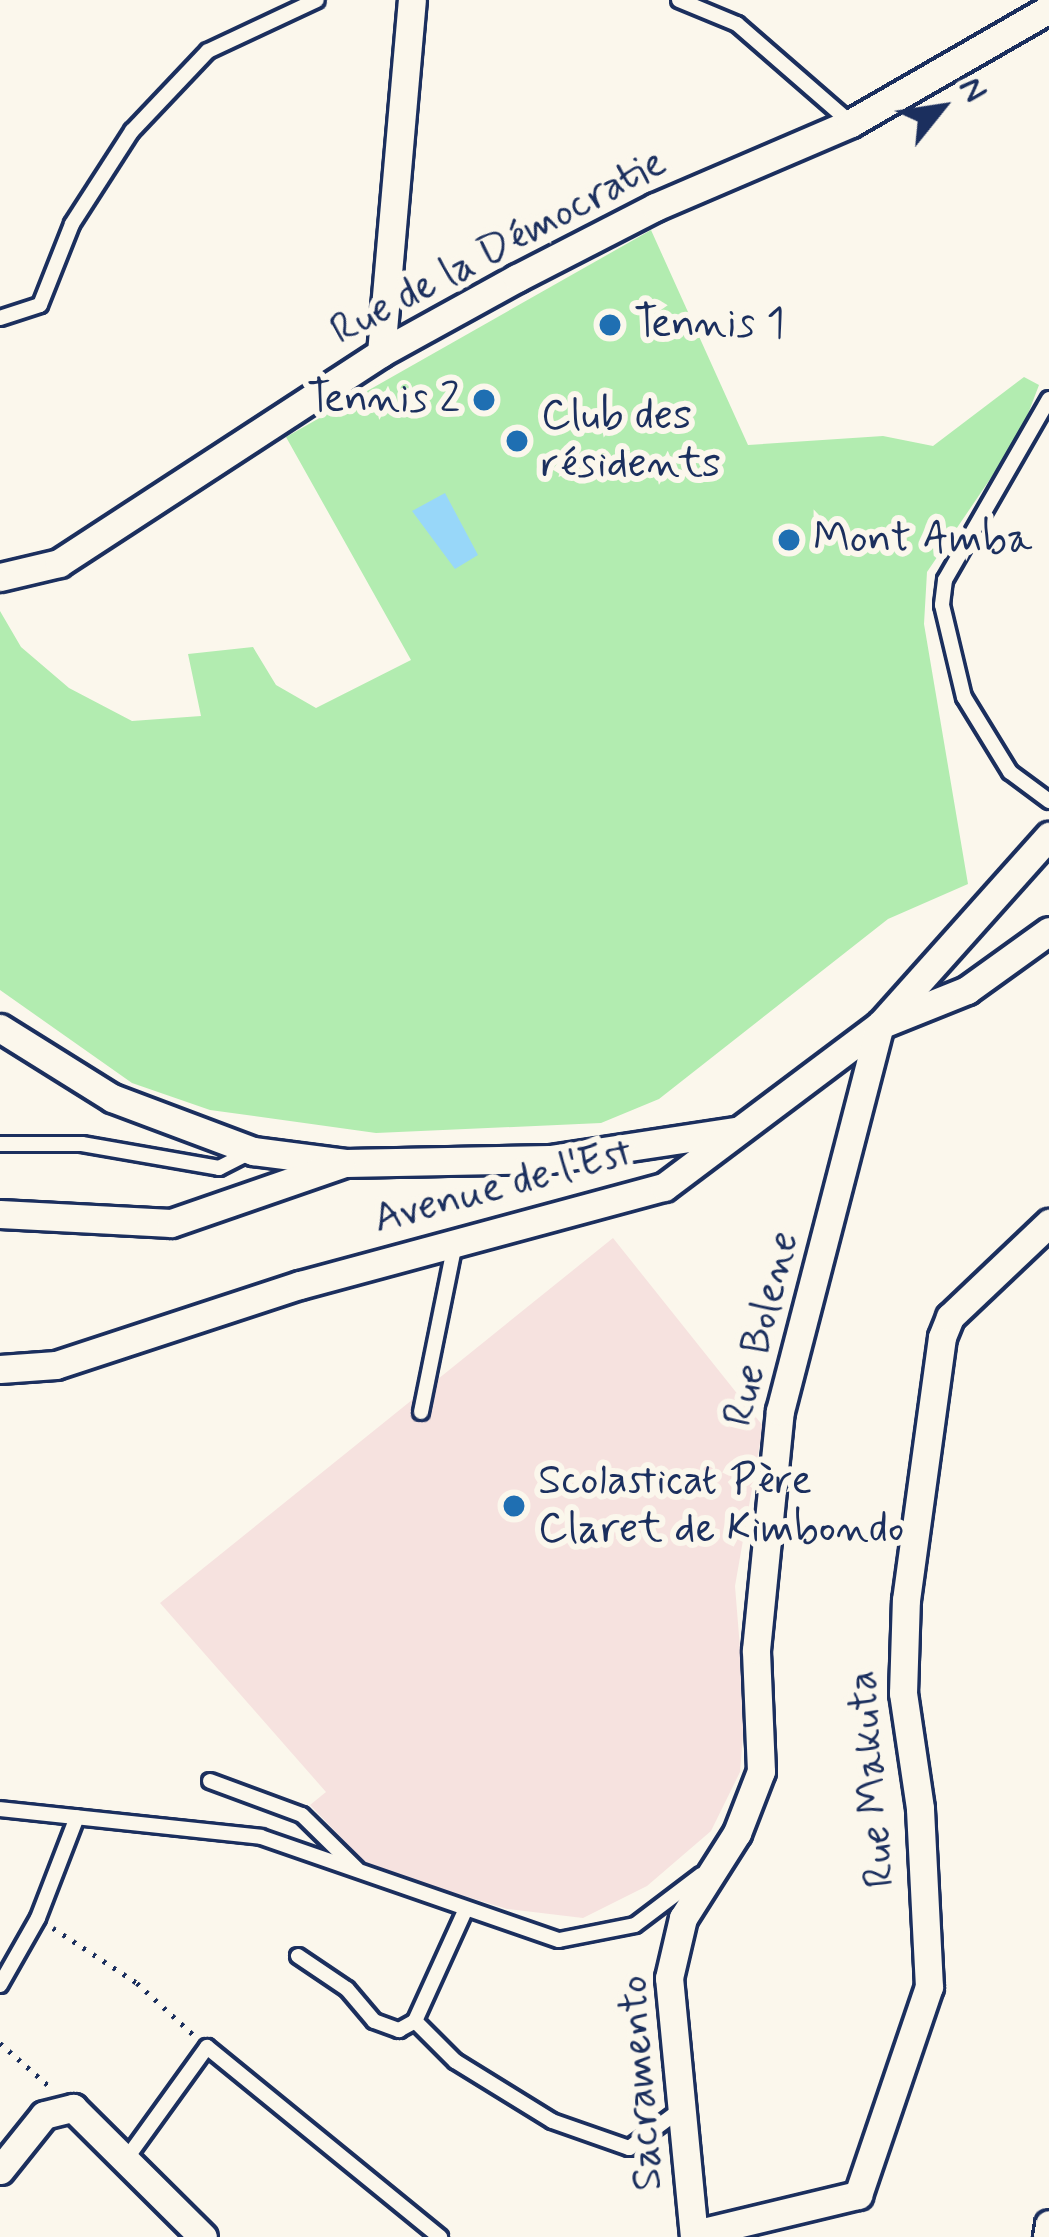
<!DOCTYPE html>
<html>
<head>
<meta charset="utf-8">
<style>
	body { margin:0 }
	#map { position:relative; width:1049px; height:2237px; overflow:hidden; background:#fbf7ec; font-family:Mynerve,sans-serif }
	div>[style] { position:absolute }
	.built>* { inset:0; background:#f6e2df }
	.green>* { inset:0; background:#b2ecb0 }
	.water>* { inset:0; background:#98d7f9 }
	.path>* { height:4.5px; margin-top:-2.25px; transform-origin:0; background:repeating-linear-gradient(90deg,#1b2f5e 0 3px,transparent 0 12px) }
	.roads { filter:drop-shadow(3px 0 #1b2f5e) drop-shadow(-3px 0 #1b2f5e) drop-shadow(0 3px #1b2f5e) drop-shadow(0 -3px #1b2f5e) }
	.lane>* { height:14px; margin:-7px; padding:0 7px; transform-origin:7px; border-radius:7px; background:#fbf7ec }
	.street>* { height:27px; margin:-13.5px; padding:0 13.5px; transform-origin:13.5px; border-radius:13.5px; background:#fbf7ec }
	.dots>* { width:33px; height:33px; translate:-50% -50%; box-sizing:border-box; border:6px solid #fbf7ec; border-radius:50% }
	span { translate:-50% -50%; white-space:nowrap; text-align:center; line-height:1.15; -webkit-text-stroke:12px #fbf7ec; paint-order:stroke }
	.street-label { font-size:42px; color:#1b2f5e }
	.poi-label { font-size:42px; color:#1b2f5e }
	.left { translate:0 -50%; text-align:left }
	.right { translate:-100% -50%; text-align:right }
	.north { position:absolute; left:881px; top:48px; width:120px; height:120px; -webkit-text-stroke:9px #fbf7ec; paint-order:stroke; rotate:60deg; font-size:33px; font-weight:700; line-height:48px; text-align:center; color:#1b2f5e }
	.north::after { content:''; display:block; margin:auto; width:42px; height:54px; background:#1b2f5e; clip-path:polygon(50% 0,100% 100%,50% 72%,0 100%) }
</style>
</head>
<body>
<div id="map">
	<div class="built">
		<div style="clip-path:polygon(613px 1238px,763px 1426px,735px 1586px,745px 1710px,740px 1772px,711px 1831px,647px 1886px,583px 1918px,507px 1909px,369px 1867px,310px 1805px,326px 1792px,160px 1603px)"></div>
	</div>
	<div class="green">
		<div style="clip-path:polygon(651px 230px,748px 445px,883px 436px,933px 446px,1024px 377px,1039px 385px,1020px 435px,927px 572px,924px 624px,968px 884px,888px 919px,659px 1099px,601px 1123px,376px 1133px,210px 1110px,132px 1083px,0 990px,0 611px,21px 647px,69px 688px,132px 721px,201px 716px,188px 654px,253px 647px,276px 685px,316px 708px,411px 660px,286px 437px)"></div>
	</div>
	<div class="water">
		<div style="clip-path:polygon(445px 493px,478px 555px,455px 569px,412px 511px)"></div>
	</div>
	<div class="path">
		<div style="left:53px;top:1928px;width:100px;rotate:33.2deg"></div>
		<div style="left:137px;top:1983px;width:80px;rotate:42.5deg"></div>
		<div style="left:0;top:2043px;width:67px;rotate:41.3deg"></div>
	</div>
	<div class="roads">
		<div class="lane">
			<div style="left:679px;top:0;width:63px;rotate:22.5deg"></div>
			<div style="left:737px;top:24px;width:151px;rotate:41deg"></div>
			<div style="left:0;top:318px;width:42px;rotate:-18deg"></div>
			<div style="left:40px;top:305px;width:87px;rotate:-68.4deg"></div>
			<div style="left:72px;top:224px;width:111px;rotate:-57.2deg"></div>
			<div style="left:132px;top:131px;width:110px;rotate:-46.5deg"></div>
			<div style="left:208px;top:51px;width:120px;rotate:-25.1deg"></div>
			<div style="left:1049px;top:399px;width:209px;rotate:119.9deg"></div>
			<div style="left:945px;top:580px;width:25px;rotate:97deg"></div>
			<div style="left:942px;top:605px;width:95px;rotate:76.6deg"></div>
			<div style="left:964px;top:697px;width:88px;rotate:58.5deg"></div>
			<div style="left:1010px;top:772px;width:49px;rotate:36.6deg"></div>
			<div style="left:0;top:1144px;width:82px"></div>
			<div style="left:82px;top:1144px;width:139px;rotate:9.9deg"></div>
			<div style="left:219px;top:1168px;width:38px;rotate:-27deg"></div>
			<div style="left:421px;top:1412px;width:171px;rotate:-78.6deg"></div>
			<div style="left:210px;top:1781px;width:98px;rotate:20.3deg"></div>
			<div style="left:302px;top:1815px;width:77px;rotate:44.5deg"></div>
			<div style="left:0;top:1809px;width:262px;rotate:6.1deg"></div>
			<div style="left:261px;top:1837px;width:315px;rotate:19.1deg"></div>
			<div style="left:559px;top:1940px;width:77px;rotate:-11.2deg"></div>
			<div style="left:635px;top:1925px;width:83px;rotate:-37.1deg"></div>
			<div style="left:298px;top:1956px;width:59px;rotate:34deg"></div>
			<div style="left:347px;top:1989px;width:42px;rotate:49.8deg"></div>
			<div style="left:374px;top:2021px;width:27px;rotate:20deg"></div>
			<div style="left:399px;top:2030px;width:18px;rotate:-29deg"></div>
			<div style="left:415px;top:2021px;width:57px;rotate:45deg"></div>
			<div style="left:455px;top:2061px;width:114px;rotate:31.7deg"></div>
			<div style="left:552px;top:2121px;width:82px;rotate:19.3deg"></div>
			<div style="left:629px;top:2148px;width:64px;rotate:-36.7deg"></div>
			<div style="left:0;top:1985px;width:77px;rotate:-60.4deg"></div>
			<div style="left:38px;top:1918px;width:108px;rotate:-68.9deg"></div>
			<div style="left:415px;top:2021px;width:121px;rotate:-65.6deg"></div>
			<div style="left:124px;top:2162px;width:142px;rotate:-54.2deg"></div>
			<div style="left:207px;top:2047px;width:301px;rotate:39.2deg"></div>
		</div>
		<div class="street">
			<div style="left:381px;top:353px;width:354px;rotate:-85deg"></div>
			<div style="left:0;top:577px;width:61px;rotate:-13.3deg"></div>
			<div style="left:59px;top:563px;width:384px;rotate:-33.1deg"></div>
			<div style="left:381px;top:353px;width:155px;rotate:-28.9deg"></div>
			<div style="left:517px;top:278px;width:155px;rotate:-27.2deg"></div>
			<div style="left:655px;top:207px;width:213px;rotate:-23.2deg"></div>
			<div style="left:851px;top:123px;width:228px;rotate:-29.9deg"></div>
			<div style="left:0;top:1028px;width:132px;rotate:32deg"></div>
			<div style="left:112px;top:1098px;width:151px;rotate:20.6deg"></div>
			<div style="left:253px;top:1151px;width:93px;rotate:7.4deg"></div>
			<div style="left:345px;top:1163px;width:205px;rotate:-1.1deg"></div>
			<div style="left:550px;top:1159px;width:188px;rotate:-8.6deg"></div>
			<div style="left:0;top:1214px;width:171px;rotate:3deg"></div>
			<div style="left:171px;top:1223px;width:180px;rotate:-19.1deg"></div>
			<div style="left:0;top:1369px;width:56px;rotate:-4.1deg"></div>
			<div style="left:56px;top:1365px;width:257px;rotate:-18.2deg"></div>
			<div style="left:300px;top:1285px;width:377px;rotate:-15.1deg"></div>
			<div style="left:664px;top:1187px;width:270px;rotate:-36.9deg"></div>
			<div style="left:880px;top:1025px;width:254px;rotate:-48.2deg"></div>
			<div style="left:0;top:2170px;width:70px;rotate:-51.3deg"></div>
			<div style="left:44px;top:2115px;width:30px;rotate:-14deg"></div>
			<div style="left:73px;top:2108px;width:183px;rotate:44.8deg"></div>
			<div style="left:695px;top:2234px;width:168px;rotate:-13.5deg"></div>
			<div style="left:858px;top:2195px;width:220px;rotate:-71.2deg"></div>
			<div style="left:929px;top:1987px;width:179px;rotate:-92.9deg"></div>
			<div style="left:920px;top:1808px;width:116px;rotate:-98.4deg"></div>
			<div style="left:903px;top:1693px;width:93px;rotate:-88.2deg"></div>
			<div style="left:906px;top:1600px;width:265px;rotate:-82.2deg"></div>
			<div style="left:942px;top:1337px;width:22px;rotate:-68deg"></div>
			<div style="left:950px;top:1317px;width:137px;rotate:-43.5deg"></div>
			<div style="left:694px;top:2237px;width:260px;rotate:-95.5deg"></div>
			<div style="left:669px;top:1978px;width:62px;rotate:-76.9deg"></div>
			<div style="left:683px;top:1918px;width:101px;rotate:-57.6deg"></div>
			<div style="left:737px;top:1833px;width:66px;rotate:-68.8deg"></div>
			<div style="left:761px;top:1771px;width:121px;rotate:-92.4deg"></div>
			<div style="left:756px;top:1650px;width:240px;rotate:-84.3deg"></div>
			<div style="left:780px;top:1411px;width:399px;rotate:-75.5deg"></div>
			<div style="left:880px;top:1025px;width:94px;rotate:-21.9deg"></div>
			<div style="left:967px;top:990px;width:101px;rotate:-35.7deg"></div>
			<div style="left:1047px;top:2237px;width:13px;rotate:-81deg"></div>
		</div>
	</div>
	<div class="dots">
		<div style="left:610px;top:325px;background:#1f6fb2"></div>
		<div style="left:484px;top:400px;background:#1f6fb2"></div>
		<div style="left:517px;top:441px;background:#1f6fb2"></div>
		<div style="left:789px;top:540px;background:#1f6fb2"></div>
		<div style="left:514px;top:1506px;background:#1f6fb2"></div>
	</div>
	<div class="street-label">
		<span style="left:499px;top:248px;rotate:-28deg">Rue de la Démocratie</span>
		<span style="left:503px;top:1187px;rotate:-15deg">Avenue de l'Est</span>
		<span style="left:763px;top:1329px;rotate:-76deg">Rue Bolene</span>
		<span style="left:873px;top:1779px;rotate:-95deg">Rue Makuta</span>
		<span style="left:642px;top:2083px;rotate:-94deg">Sacramento</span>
	</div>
	<div class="poi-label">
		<span class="left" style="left:634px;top:325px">Tennis 1</span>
		<span class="right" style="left:460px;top:400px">Tennis 2</span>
		<span class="left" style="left:541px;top:441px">Club des<br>résidents</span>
		<span class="left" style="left:813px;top:540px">Mont Amba</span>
		<span class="left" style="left:538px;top:1506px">Scolasticat Père<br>Claret de Kimbondo</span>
	</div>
	<div class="north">N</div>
</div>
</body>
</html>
